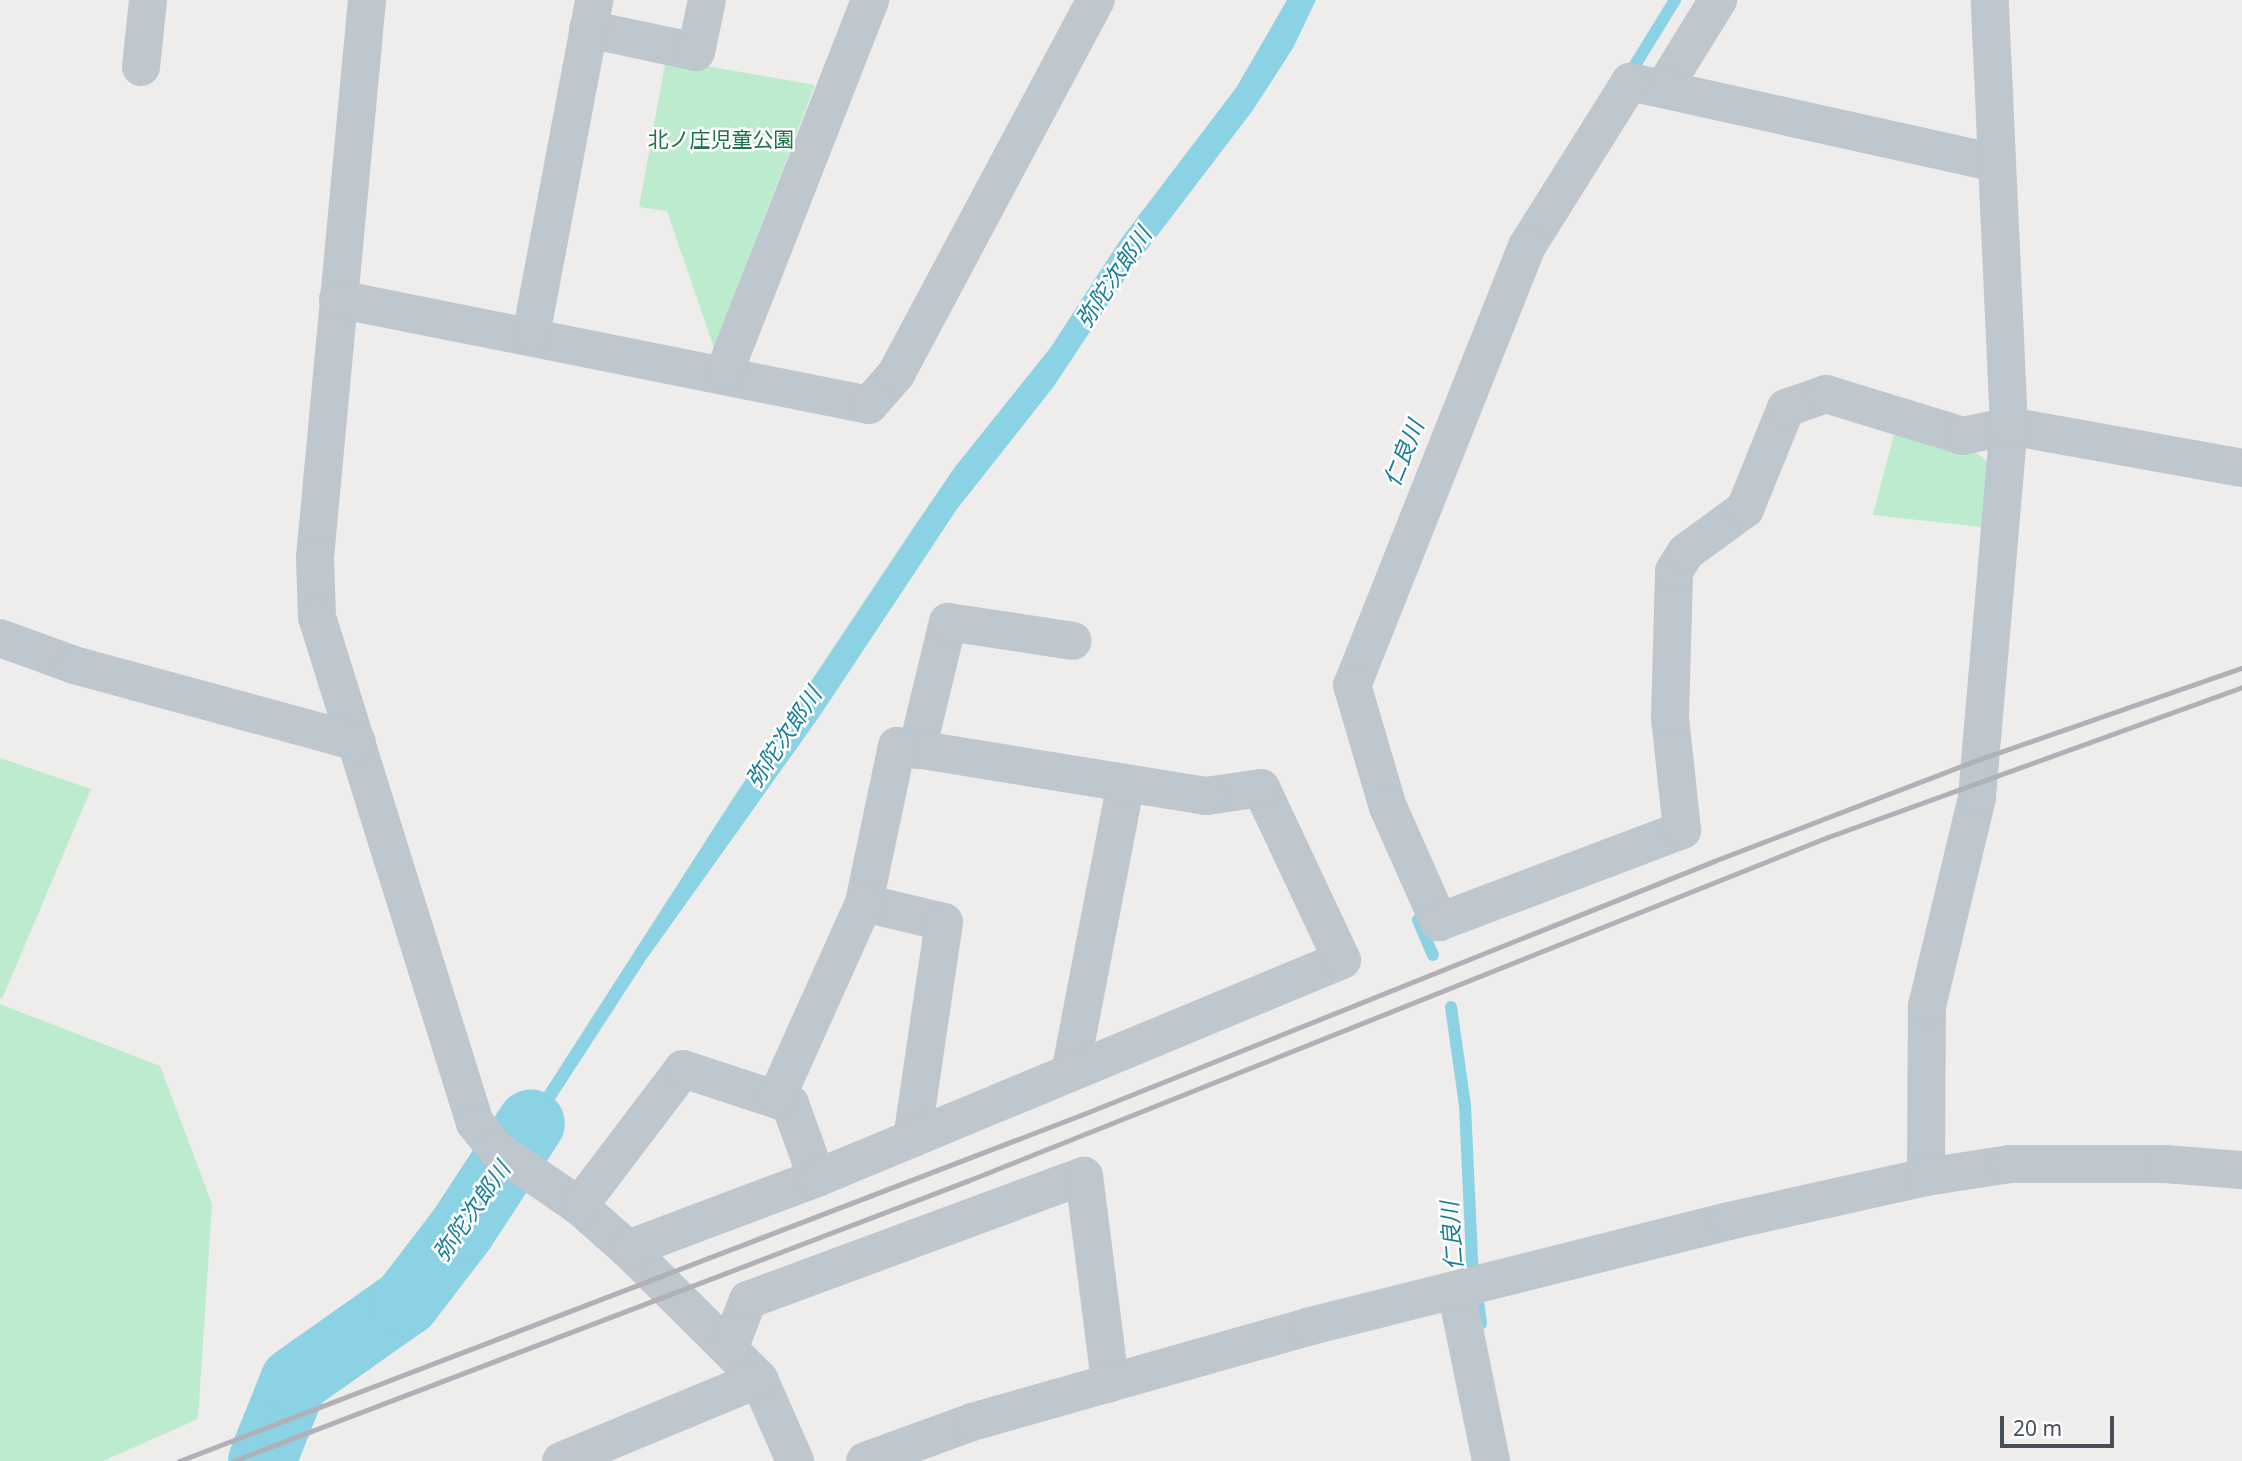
<!DOCTYPE html>
<html>
<head>
<meta charset="utf-8">
<style>
	body { margin:0 }
	#map { position:relative; width:2242px; height:1461px; overflow:hidden; background:#efecec; font-family:"Noto Sans","Noto Sans JP",sans-serif }
	div>[style] { position:absolute }
	.green>* { inset:0; background:#bcebce }
	.water>* { inset:0; background:#8bd2e5 }
	.stream>* { height:12px; margin:-6px; padding:0 6px; transform-origin:6px; border-radius:6px; background:#8bd2e5 }
	.river>* { height:68px; margin:-34px; padding:0 34px; transform-origin:34px; border-radius:34px; background:#8bd2e5 }
	.minor>* { height:38px; margin:-19px; padding:0 19px; transform-origin:19px; border-radius:19px; background:#bec6ce }
	.rail>* { height:5px; margin:-2.5px; padding:0 2.5px; transform-origin:2.5px; border-radius:2.5px; background:#afb1b6 }
	span { translate:-50% -50%; white-space:nowrap; text-align:center; line-height:1.15; -webkit-text-stroke:5px #fff; paint-order:stroke }
	.park-label { font-size:21px; color:#1c7448 }
	.water-label { font-size:23px; color:#157f9c; font-style:italic }
	.scale { position:absolute; left:2000px; top:1416px; width:114px; height:32px; box-sizing:border-box; border:4px solid #464f58; border-top:0; padding-left:9px; font-size:21px; line-height:24px; white-space:nowrap; color:#464f58; -webkit-text-stroke:5px #fff; paint-order:stroke }
</style>
</head>
<body>
<div id="map">
	<div class="green">
		<div style="clip-path:polygon(666px 59px,815px 85px,714px 348px,667px 211px,639px 207px)"></div>
		<div style="clip-path:polygon(1895px 430px,1971px 449px,1991px 464px,1982px 527px,1873px 515px)"></div>
		<div style="clip-path:polygon(0 758px,91px 789px,2px 999px,0 998px)"></div>
		<div style="clip-path:polygon(0 1004px,160px 1066px,212px 1204px,198px 1419px,103px 1461px,0 1461px)"></div>
	</div>
	<div class="water">
		<div style="clip-path:polygon(1287px 0,1316px 0,1293px 48px,1253px 110px,1128px 274px,1054px 386px,957px 509px,819px 717px,645px 961px,487px 1204px,476px 1198px,732px 800px,916px 524px,955px 467px,1051px 347px,1121px 239px,1236px 88px)"></div>
	</div>
	<div class="stream">
		<div style="left:1627px;top:78px;width:92px;rotate:-58.4deg"></div>
		<div style="left:1418px;top:920px;width:38px;rotate:67deg"></div>
		<div style="left:1451px;top:1007px;width:99px;rotate:81.9deg"></div>
		<div style="left:1465px;top:1105px;width:155px;rotate:87.4deg"></div>
		<div style="left:1472px;top:1260px;width:64px;rotate:81.9deg"></div>
	</div>
	<div class="river">
		<div style="left:262px;top:1461px;width:86px;rotate:-68.2deg"></div>
		<div style="left:294px;top:1381px;width:137px;rotate:-35.2deg"></div>
		<div style="left:406px;top:1302px;width:92px;rotate:-52.5deg"></div>
		<div style="left:462px;top:1229px;width:126px;rotate:-56.9deg"></div>
	</div>
	<div class="minor">
		<div style="left:367px;top:0;width:559px;rotate:95.33deg"></div>
		<div style="left:315px;top:557px;width:60px;rotate:88.1deg"></div>
		<div style="left:317px;top:617px;width:530px;rotate:72.66deg"></div>
		<div style="left:475px;top:1123px;width:35px;rotate:51deg"></div>
		<div style="left:497px;top:1150px;width:99px;rotate:34.3deg"></div>
		<div style="left:579px;top:1206px;width:65px;rotate:41.3deg"></div>
		<div style="left:628px;top:1249px;width:185px;rotate:44.8deg"></div>
		<div style="left:759px;top:1379px;width:90px;rotate:66.3deg"></div>
		<div style="left:588px;top:29px;width:110px;rotate:12deg"></div>
		<div style="left:696px;top:52px;width:53px;rotate:-78.1deg"></div>
		<div style="left:141px;top:67px;width:67px;rotate:-84deg"></div>
		<div style="left:1663px;top:89px;width:105px;rotate:-58.3deg"></div>
		<div style="left:1996px;top:163px;width:375px;rotate:-167.5deg"></div>
		<div style="left:1630px;top:82px;width:194px;rotate:122.1deg"></div>
		<div style="left:1527px;top:246px;width:473px;rotate:111.7deg"></div>
		<div style="left:1352px;top:685px;width:127px;rotate:73.6deg"></div>
		<div style="left:1388px;top:807px;width:126px;rotate:66.1deg"></div>
		<div style="left:1439px;top:922px;width:260px;rotate:-20.7deg"></div>
		<div style="left:1682px;top:830px;width:114px;rotate:-96.1deg"></div>
		<div style="left:1670px;top:717px;width:146px;rotate:-88.4deg"></div>
		<div style="left:1674px;top:571px;width:22px;rotate:-58deg"></div>
		<div style="left:1686px;top:552px;width:73px;rotate:-36.1deg"></div>
		<div style="left:1745px;top:509px;width:109px;rotate:-67.9deg"></div>
		<div style="left:1786px;top:408px;width:42px;rotate:-19.3deg"></div>
		<div style="left:1826px;top:394px;width:143px;rotate:17deg"></div>
		<div style="left:1963px;top:436px;width:47px;rotate:-12.3deg"></div>
		<div style="left:2009px;top:426px;width:237px;rotate:10.2deg"></div>
		<div style="left:338px;top:299px;width:541px;rotate:11.29deg"></div>
		<div style="left:869px;top:405px;width:41px;rotate:-48.9deg"></div>
		<div style="left:896px;top:374px;width:424px;rotate:-61.9deg"></div>
		<div style="left:531px;top:335px;width:341px;rotate:-79.3deg"></div>
		<div style="left:724px;top:373px;width:401px;rotate:-68.6deg"></div>
		<div style="left:0;top:638px;width:79px;rotate:20deg"></div>
		<div style="left:74px;top:665px;width:293px;rotate:15.2deg"></div>
		<div style="left:917px;top:750px;width:132px;rotate:-76.4deg"></div>
		<div style="left:948px;top:622px;width:126px;rotate:8.6deg"></div>
		<div style="left:864px;top:903px;width:82px;rotate:13.4deg"></div>
		<div style="left:944px;top:922px;width:219px;rotate:98.4deg"></div>
		<div style="left:1070px;top:1073px;width:295px;rotate:-79.1deg"></div>
		<div style="left:1926px;top:1177px;width:171px;rotate:-89.7deg"></div>
		<div style="left:1927px;top:1006px;width:215px;rotate:-76.5deg"></div>
		<div style="left:1977px;top:797px;width:372px;rotate:-85.1deg"></div>
		<div style="left:2009px;top:426px;width:426px;rotate:-92.6deg"></div>
		<div style="left:579px;top:1206px;width:172px;rotate:-52.8deg"></div>
		<div style="left:683px;top:1069px;width:113px;rotate:18.1deg"></div>
		<div style="left:790px;top:1104px;width:79px;rotate:70deg"></div>
		<div style="left:628px;top:1249px;width:202px;rotate:-20.6deg"></div>
		<div style="left:817px;top:1178px;width:568px;rotate:-22.55deg"></div>
		<div style="left:1342px;top:960px;width:190px;rotate:-115.2deg"></div>
		<div style="left:1261px;top:788px;width:56px;rotate:171.7deg"></div>
		<div style="left:1206px;top:796px;width:313px;rotate:-170.8deg"></div>
		<div style="left:897px;top:746px;width:160px;rotate:101.9deg"></div>
		<div style="left:864px;top:903px;width:215px;rotate:114.2deg"></div>
		<div style="left:1456px;top:1290px;width:175px;rotate:78.4deg"></div>
		<div style="left:729px;top:1349px;width:53px;rotate:-68.8deg"></div>
		<div style="left:748px;top:1300px;width:358px;rotate:-20.3deg"></div>
		<div style="left:1084px;top:1176px;width:209px;rotate:82.8deg"></div>
		<div style="left:561px;top:1461px;width:214px;rotate:-22.5deg"></div>
		<div style="left:865px;top:1461px;width:114px;rotate:-20deg"></div>
		<div style="left:972px;top:1422px;width:348px;rotate:-15.8deg"></div>
		<div style="left:1307px;top:1327px;width:435px;rotate:-14.1deg"></div>
		<div style="left:1729px;top:1221px;width:202px;rotate:-12.6deg"></div>
		<div style="left:1926px;top:1177px;width:85px;rotate:-8.8deg"></div>
		<div style="left:2010px;top:1164px;width:155px"></div>
		<div style="left:2165px;top:1164px;width:77px;rotate:4.5deg"></div>
	</div>
	<div class="rail">
		<div style="left:179px;top:1461px;width:966px;rotate:-20.99deg"></div>
		<div style="left:1081px;top:1115px;width:682px;rotate:-21.86deg"></div>
		<div style="left:1714px;top:861px;width:285px;rotate:-21deg"></div>
		<div style="left:1980px;top:759px;width:277px;rotate:-19.2deg"></div>
		<div style="left:233px;top:1461px;width:786px;rotate:-20.88deg"></div>
		<div style="left:967px;top:1181px;width:927px;rotate:-21.78deg"></div>
		<div style="left:1828px;top:837px;width:440px;rotate:-19.9deg"></div>
	</div>
	<div class="park-label">
		<span style="left:721px;top:139px">北ノ庄児童公園</span>
	</div>
	<div class="water-label">
		<span style="left:1113px;top:277px;rotate:-56deg">弥陀次郎川</span>
		<span style="left:1403px;top:453px;rotate:-68deg">仁良川</span>
		<span style="left:783px;top:737px;rotate:-56deg">弥陀次郎川</span>
		<span style="left:471px;top:1211px;rotate:-55deg">弥陀次郎川</span>
		<span style="left:1451px;top:1236px;rotate:-94deg">仁良川</span>
	</div>
	<div class="scale">20 m</div>
</div>
</body>
</html>
